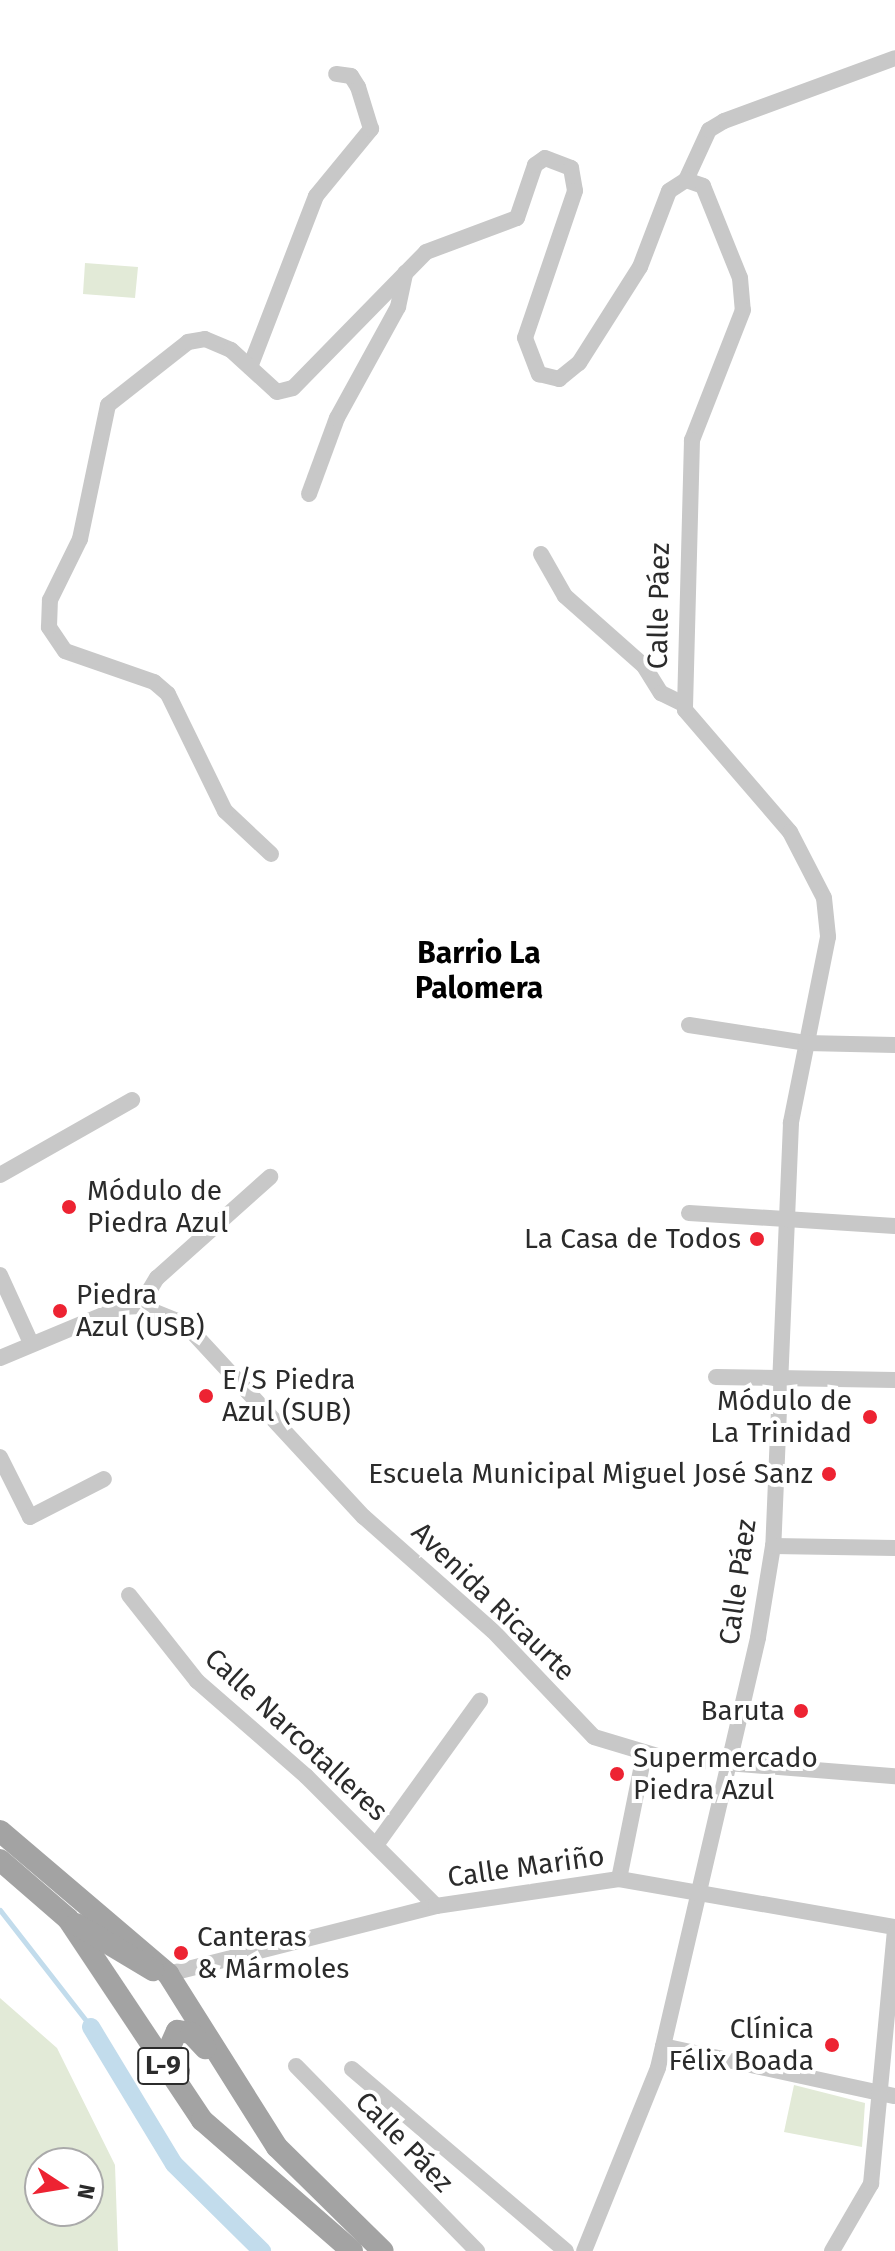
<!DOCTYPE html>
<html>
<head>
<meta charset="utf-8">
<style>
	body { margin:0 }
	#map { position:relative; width:895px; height:2251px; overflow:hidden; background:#fff; font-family:"Fira Sans",sans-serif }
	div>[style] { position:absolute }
	.green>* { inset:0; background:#e2ead7 }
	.stream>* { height:5px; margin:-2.5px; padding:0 2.5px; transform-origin:2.5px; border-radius:2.5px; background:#c2dcec }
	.canal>* { height:18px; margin:-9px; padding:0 9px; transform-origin:9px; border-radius:9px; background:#c2dcec }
	.minor>* { height:16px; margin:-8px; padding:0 8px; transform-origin:8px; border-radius:8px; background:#c8c8c8 }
	.major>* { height:22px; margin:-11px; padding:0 11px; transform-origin:11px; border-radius:11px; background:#a3a3a3 }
	.dots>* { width:22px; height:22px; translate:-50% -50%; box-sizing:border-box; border:4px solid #fff; border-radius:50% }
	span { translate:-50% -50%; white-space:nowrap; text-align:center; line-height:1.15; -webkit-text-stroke:8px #fff; paint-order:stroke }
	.shield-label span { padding:2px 6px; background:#fff; border:2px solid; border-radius:6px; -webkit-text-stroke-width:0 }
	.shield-label { font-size:26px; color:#2b2b2b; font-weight:700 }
	.street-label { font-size:28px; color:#2b2b2b }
	.poi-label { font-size:28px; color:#2b2b2b }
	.left { translate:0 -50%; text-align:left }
	.right { translate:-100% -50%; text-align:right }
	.neighbourhood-label { font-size:30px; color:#000; font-weight:700 }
	.north { position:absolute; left:24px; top:2147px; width:80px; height:80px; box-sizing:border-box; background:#fff; border:2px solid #aaa; border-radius:50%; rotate:102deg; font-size:22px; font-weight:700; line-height:32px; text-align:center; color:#2b2b2b }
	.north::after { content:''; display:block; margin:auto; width:28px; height:36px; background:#ed2332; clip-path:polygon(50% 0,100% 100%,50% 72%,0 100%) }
</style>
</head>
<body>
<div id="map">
	<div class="green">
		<div style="clip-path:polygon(85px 263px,138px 267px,135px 298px,83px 294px)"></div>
		<div style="clip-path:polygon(evenodd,0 1998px,57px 2048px,115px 2165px,118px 2251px,0 2251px,0 1998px,40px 2163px,88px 2163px,88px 2211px,40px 2211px,40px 2163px)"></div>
		<div style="clip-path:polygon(794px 2085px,865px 2103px,862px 2147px,784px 2132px)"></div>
	</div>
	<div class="stream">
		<div style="left:0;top:1910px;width:148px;rotate:52.1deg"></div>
	</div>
	<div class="canal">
		<div style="left:91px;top:2027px;width:160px;rotate:58.8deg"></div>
		<div style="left:174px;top:2164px;width:124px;rotate:44.7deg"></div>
	</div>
	<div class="minor">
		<div style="left:686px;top:180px;width:55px;rotate:-65.3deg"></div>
		<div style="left:709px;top:130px;width:17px;rotate:-31deg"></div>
		<div style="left:724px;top:121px;width:182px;rotate:-20.2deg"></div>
		<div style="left:250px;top:367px;width:183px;rotate:-68.9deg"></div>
		<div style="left:316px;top:196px;width:87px;rotate:-50.6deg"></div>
		<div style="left:371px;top:129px;width:44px;rotate:-107.2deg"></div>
		<div style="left:358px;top:87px;width:13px;rotate:-122deg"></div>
		<div style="left:351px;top:76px;width:15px;rotate:-172deg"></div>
		<div style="left:309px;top:494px;width:81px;rotate:-69.8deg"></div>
		<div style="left:337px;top:418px;width:127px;rotate:-61.2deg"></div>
		<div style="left:398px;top:307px;width:35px;rotate:-78deg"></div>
		<div style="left:541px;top:554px;width:48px;rotate:60.3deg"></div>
		<div style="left:565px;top:596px;width:106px;rotate:41.5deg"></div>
		<div style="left:644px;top:666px;width:32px;rotate:58deg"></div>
		<div style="left:661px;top:693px;width:25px;rotate:26deg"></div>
		<div style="left:271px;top:854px;width:63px;rotate:-136.9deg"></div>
		<div style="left:225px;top:811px;width:130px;rotate:-116deg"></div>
		<div style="left:168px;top:694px;width:18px;rotate:-139deg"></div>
		<div style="left:154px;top:682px;width:94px;rotate:-160.8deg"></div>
		<div style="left:65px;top:651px;width:29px;rotate:-124deg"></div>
		<div style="left:49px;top:627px;width:27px;rotate:-88deg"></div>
		<div style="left:50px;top:600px;width:68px;rotate:-63.8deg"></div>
		<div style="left:80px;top:539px;width:137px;rotate:-78.2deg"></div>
		<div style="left:108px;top:405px;width:102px;rotate:-38.2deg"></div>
		<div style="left:188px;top:342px;width:17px;rotate:-10deg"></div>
		<div style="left:205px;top:339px;width:28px;rotate:23deg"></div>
		<div style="left:231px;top:350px;width:62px;rotate:42.4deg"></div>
		<div style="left:277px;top:392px;width:16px;rotate:-14deg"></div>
		<div style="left:293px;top:388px;width:190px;rotate:-45.6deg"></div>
		<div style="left:426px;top:252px;width:97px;rotate:-20.5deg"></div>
		<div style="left:517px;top:218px;width:56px;rotate:-71.2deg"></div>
		<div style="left:535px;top:165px;width:12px;rotate:-35deg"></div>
		<div style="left:545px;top:158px;width:28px;rotate:21deg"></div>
		<div style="left:571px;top:168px;width:23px;rotate:80deg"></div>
		<div style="left:575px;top:191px;width:155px;rotate:108.8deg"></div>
		<div style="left:525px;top:338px;width:39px;rotate:69deg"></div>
		<div style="left:539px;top:374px;width:21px;rotate:14deg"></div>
		<div style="left:559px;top:379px;width:26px;rotate:-39deg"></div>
		<div style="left:579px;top:363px;width:114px;rotate:-57.6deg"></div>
		<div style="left:640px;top:267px;width:81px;rotate:-69.1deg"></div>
		<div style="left:669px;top:191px;width:20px;rotate:-33deg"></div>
		<div style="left:686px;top:180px;width:18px;rotate:19deg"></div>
		<div style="left:703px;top:186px;width:99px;rotate:68.1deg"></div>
		<div style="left:740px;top:278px;width:32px;rotate:85deg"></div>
		<div style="left:743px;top:310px;width:140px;rotate:111.4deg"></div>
		<div style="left:692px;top:440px;width:270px;rotate:91.5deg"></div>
		<div style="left:685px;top:710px;width:161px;rotate:49.3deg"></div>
		<div style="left:790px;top:832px;width:74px;rotate:62.7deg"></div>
		<div style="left:824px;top:898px;width:39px;rotate:84deg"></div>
		<div style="left:828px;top:937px;width:190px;rotate:101.3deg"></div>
		<div style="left:791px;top:1123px;width:423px;rotate:92.4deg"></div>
		<div style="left:773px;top:1546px;width:93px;rotate:99.3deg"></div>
		<div style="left:758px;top:1638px;width:441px;rotate:103.1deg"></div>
		<div style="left:658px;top:2068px;width:197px;rotate:112deg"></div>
		<div style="left:689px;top:1025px;width:118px;rotate:8.7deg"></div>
		<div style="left:806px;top:1043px;width:89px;rotate:1.3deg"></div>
		<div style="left:0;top:1175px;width:152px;rotate:-29.6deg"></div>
		<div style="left:689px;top:1213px;width:206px;rotate:3.6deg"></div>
		<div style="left:0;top:1275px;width:75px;rotate:65.5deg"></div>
		<div style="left:140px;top:1306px;width:33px;rotate:-59deg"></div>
		<div style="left:157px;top:1278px;width:152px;rotate:-41.8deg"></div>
		<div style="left:0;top:1358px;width:132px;rotate:-22.7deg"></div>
		<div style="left:122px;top:1307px;width:18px;rotate:-3deg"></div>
		<div style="left:140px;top:1306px;width:48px;rotate:21.8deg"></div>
		<div style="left:185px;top:1324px;width:263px;rotate:47.2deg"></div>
		<div style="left:364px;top:1517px;width:172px;rotate:41.5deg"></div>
		<div style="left:493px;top:1631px;width:146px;rotate:46.4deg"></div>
		<div style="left:594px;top:1737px;width:73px;rotate:16.7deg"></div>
		<div style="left:664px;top:1758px;width:232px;rotate:4.5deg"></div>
		<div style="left:716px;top:1377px;width:179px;rotate:1deg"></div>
		<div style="left:0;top:1457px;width:67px;rotate:63.4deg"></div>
		<div style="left:30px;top:1517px;width:83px;rotate:-27.2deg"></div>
		<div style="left:773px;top:1546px;width:122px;rotate:0.9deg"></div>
		<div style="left:129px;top:1595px;width:110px;rotate:51.7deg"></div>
		<div style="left:197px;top:1681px;width:145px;rotate:41.1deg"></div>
		<div style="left:306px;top:1776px;width:184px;rotate:45deg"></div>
		<div style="left:376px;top:1845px;width:178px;rotate:-54.2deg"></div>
		<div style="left:619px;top:1879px;width:126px;rotate:-78.6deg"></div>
		<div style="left:168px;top:1974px;width:276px;rotate:-14.2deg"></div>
		<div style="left:436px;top:1906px;width:185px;rotate:-8.4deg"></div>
		<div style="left:619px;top:1879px;width:280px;rotate:9.9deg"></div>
		<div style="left:663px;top:2046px;width:237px;rotate:12.2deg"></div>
		<div style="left:296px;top:2066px;width:259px;rotate:45.6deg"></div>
		<div style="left:352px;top:2069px;width:281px;rotate:40.4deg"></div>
		<div style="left:832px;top:2251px;width:78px;rotate:-59.8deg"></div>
		<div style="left:871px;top:2184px;width:254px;rotate:-84.6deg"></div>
	</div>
	<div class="major">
		<div style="left:0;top:1831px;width:221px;rotate:40.4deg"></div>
		<div style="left:168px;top:1974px;width:204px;rotate:57.8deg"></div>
		<div style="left:277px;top:2147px;width:148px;rotate:44.5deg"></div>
		<div style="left:0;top:1860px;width:90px;rotate:40.9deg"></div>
		<div style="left:68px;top:1919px;width:242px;rotate:56.3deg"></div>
		<div style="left:202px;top:2120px;width:199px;rotate:41.1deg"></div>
		<div style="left:76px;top:1924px;width:90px;rotate:30.9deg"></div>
		<div style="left:179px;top:2071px;width:23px;rotate:-119deg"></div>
		<div style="left:168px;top:2051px;width:22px;rotate:-66deg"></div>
		<div style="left:177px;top:2031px;width:14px;rotate:8deg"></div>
		<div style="left:191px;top:2033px;width:21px;rotate:47deg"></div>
	</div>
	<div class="dots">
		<div style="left:69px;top:1207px;background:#ed2332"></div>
		<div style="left:757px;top:1239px;background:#ed2332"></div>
		<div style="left:60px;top:1311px;background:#ed2332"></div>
		<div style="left:206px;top:1396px;background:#ed2332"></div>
		<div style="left:870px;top:1417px;background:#ed2332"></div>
		<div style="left:829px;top:1474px;background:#ed2332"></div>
		<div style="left:801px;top:1711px;background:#ed2332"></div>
		<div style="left:617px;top:1774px;background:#ed2332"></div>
		<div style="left:181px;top:1953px;background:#ed2332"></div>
		<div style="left:832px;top:2045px;background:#ed2332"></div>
	</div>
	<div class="shield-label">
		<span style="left:163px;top:2066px">L-9</span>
	</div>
	<div class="street-label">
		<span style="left:659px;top:606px;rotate:-89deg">Calle Páez</span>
		<span style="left:738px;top:1582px;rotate:-82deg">Calle Páez</span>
		<span style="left:493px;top:1602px;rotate:44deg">Avenida Ricaurte</span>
		<span style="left:296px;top:1735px;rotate:43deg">Calle Narcotalleres</span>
		<span style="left:526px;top:1867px;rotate:-8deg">Calle Mariño</span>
		<span style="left:404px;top:2142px;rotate:46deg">Calle Páez</span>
	</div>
	<div class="poi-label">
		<span class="left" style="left:87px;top:1207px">Módulo de<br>Piedra Azul</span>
		<span class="right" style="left:741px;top:1239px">La Casa de Todos</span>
		<span class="left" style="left:76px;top:1311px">Piedra<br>Azul (USB)</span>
		<span class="left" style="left:222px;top:1396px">E/S Piedra<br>Azul (SUB)</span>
		<span class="right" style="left:852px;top:1417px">Módulo de<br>La Trinidad</span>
		<span class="right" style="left:813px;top:1474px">Escuela Municipal Miguel José Sanz</span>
		<span class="right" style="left:785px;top:1711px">Baruta</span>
		<span class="left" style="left:633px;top:1774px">Supermercado<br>Piedra Azul</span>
		<span class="left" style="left:197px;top:1953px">Canteras<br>&amp; Mármoles</span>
		<span class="right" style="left:814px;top:2045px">Clínica<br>Félix Boada</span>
	</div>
	<div class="neighbourhood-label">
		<span style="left:479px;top:970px">Barrio La<br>Palomera</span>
	</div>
	<div class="north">N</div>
</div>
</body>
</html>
